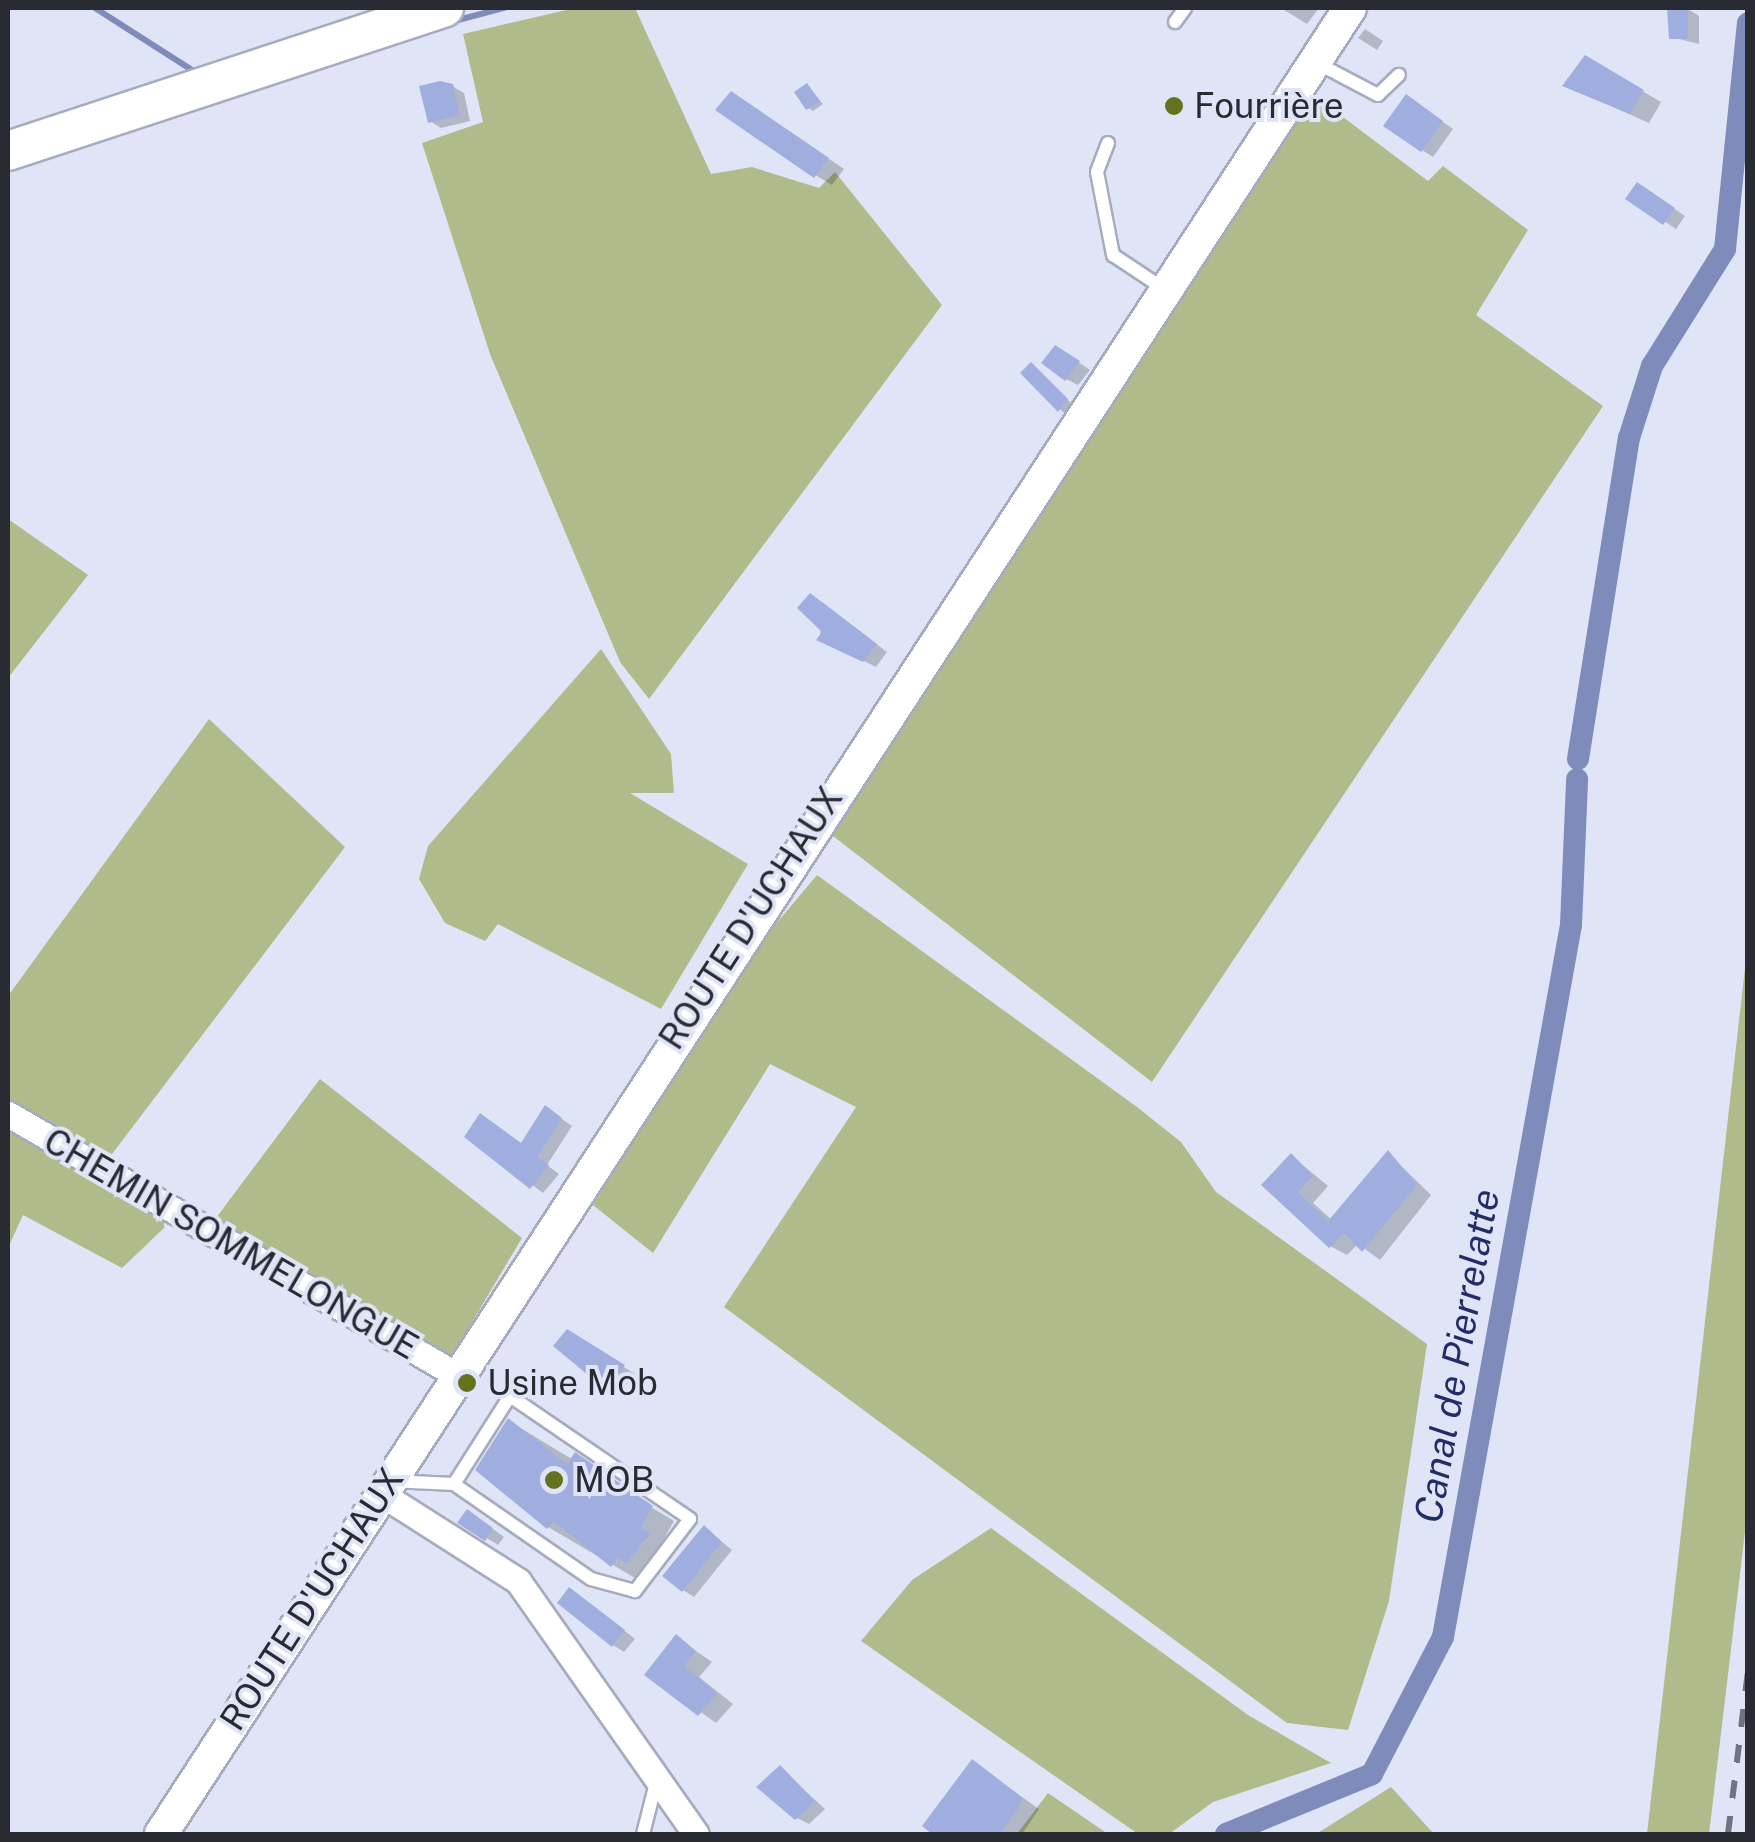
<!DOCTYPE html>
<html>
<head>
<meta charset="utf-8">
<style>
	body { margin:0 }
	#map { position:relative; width:1755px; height:1842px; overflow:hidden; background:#dfe5f7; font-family:"Public Sans",sans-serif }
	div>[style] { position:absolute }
	.green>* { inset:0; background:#b0bb8b }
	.shadow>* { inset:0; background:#0003 }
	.stream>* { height:6px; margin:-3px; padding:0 3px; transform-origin:3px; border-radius:3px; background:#7f8cbb }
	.canal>* { height:22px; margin:-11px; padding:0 11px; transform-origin:11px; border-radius:11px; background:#7f8cbb }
	.building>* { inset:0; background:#a0aedf }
	.roads { filter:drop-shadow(2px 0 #a6acbd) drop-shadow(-2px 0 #a6acbd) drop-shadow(0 2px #a6acbd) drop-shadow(0 -2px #a6acbd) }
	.service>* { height:12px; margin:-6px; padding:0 6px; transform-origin:6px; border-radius:6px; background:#fff }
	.minor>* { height:25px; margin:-12.5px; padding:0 12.5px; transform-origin:12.5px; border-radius:12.5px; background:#fff }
	.secondary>* { height:32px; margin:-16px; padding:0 16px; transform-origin:16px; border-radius:16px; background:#fff }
	.primary>* { height:38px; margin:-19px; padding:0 19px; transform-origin:19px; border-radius:19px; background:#fff }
	.rail>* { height:6px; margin-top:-3px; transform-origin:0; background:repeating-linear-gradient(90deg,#70737f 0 18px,transparent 0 36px) }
	.dots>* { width:28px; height:28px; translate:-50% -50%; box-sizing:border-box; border:5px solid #dfe5f7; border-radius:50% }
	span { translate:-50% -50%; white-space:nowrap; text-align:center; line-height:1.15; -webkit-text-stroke:8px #dfe5f7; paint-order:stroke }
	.poi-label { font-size:35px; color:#292b32 }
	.left { translate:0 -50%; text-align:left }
	.street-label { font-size:35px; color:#292b32 }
	.water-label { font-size:38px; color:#222c66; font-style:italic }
	.frame { position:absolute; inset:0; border:10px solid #292b32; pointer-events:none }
</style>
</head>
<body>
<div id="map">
	<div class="green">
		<div style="clip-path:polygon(575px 8px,635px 8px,711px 174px,752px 167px,819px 188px,835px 172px,942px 305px,649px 699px,620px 662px,490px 354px,422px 143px,483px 122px,463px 34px)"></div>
		<div style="clip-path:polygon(1315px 96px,1428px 181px,1443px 166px,1528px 230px,1476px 315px,1603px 406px,1152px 1082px,820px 826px)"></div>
		<div style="clip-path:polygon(8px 519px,88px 575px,8px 678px)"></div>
		<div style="clip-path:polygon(601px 649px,671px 754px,674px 793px,630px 793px,748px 864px,661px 1009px,498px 924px,485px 941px,445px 923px,419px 879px,428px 846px)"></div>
		<div style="clip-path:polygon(209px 719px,345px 847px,109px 1158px,8px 1100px,8px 996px)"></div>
		<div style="clip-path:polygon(817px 875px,1137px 1107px,1181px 1142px,1216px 1192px,1427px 1344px,1389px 1601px,1348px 1730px,1287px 1723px,724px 1307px,856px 1107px,770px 1064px,653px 1253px,593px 1205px,759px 944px)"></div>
		<div style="clip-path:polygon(1747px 950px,1747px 1515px,1709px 1834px,1647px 1834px)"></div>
		<div style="clip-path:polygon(320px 1079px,522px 1238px,450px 1359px,213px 1222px)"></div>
		<div style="clip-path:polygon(8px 1126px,165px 1212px,164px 1228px,122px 1268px,23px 1215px,8px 1248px)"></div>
		<div style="clip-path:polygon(991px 1528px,1248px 1715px,1331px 1763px,1213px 1802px,1169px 1834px,1138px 1834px,861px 1641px,912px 1580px)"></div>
		<div style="clip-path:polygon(1391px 1787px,1434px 1834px,1316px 1834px)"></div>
		<div style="clip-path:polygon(1048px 1793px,1108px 1834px,1017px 1834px)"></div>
	</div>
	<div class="shadow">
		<div style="clip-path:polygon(1281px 8px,1319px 8px,1307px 24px)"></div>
		<div style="clip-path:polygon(1688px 9px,1699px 16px,1699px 44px,1671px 37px)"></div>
		<div style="clip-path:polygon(1365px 29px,1383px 41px,1377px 50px,1358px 38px)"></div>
		<div style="clip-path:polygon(1586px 58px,1661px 102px,1649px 123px,1566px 86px)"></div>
		<div style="clip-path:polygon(452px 86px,464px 93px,470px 121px,441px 128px,430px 121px)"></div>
		<div style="clip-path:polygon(807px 86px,823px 104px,813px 111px,808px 108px)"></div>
		<div style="clip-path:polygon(748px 104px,844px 169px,832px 185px,815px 175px)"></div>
		<div style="clip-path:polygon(1418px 104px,1453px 129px,1433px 157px,1422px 150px)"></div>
		<div style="clip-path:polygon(1649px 192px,1685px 216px,1676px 229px,1629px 198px)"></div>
		<div style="clip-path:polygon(1068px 355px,1090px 370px,1078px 385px,1066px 379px)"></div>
		<div style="clip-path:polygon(1036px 368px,1072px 404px,1064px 413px,1024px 373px)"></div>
		<div style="clip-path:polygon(822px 602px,887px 652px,876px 667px,820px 639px)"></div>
		<div style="clip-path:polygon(546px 1108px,572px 1126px,547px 1165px,559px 1174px,543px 1193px,467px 1136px,480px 1116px,523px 1145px)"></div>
		<div style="clip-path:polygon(1388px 1153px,1431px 1195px,1380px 1260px,1358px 1244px,1347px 1255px,1330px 1246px,1264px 1185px,1292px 1156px,1328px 1186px,1313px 1203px,1332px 1220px)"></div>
		<div style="clip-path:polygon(568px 1332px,635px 1374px,619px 1394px,608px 1388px)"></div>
		<div style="clip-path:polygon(509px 1421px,674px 1521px,662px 1542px,671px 1549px,651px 1575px,635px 1578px,548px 1527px)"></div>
		<div style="clip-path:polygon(479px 1519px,504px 1537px,498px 1545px,461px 1522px)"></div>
		<div style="clip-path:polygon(705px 1528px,732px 1550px,694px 1597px,683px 1590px)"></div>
		<div style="clip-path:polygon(581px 1597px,635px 1639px,624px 1652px,613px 1645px)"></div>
		<div style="clip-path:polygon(677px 1638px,712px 1662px,699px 1677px,733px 1704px,716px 1723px,647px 1674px)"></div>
		<div style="clip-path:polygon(972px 1762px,1039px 1809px,1022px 1834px,941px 1834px,926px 1826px)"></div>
		<div style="clip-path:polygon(780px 1768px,825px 1809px,809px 1824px,797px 1818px)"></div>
	</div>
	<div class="stream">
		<div style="left:95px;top:8px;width:119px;rotate:32.6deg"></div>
		<div style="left:454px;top:21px;width:52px;rotate:-14.6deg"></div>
	</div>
	<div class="canal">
		<div style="left:1578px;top:759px;width:325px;rotate:-81deg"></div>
		<div style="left:1629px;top:438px;width:76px;rotate:-72.3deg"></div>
		<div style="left:1652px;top:366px;width:138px;rotate:-58deg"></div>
		<div style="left:1725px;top:249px;width:227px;rotate:-84.2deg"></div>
		<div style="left:1226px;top:1834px;width:158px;rotate:-22.3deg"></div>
		<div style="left:1372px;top:1774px;width:154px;rotate:-62.6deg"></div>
		<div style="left:1443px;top:1637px;width:723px;rotate:-79.81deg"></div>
		<div style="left:1571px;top:925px;width:146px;rotate:-87.6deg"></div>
	</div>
	<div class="building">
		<div style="clip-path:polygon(1667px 8px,1688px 8px,1688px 39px,1669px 39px)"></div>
		<div style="clip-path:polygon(1585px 55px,1644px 90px,1630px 114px,1562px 86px)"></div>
		<div style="clip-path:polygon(440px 81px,453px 84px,460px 115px,428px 123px,419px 86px)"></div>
		<div style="clip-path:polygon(807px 83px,820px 101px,806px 110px,794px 92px)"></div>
		<div style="clip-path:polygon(731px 91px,829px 158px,814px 178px,715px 110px)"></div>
		<div style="clip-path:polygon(1406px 94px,1443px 121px,1421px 152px,1383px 126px)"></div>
		<div style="clip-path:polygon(1637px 182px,1675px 208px,1663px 225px,1625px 199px)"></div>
		<div style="clip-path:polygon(1055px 345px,1080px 361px,1065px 381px,1041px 363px)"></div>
		<div style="clip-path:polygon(1031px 362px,1068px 399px,1058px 412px,1020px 373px)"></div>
		<div style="clip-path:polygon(810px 593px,877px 644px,863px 662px,816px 640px,822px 632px,797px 608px)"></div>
		<div style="clip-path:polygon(545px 1105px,562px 1118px,537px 1157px,549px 1165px,530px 1189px,464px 1137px,480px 1113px,521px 1143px)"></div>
		<div style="clip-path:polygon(1388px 1150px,1417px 1185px,1362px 1252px,1344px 1233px,1329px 1248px,1261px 1185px,1291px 1153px,1313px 1176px,1298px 1192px,1328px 1221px)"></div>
		<div style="clip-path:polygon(567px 1329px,625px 1365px,606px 1390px,553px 1346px)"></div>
		<div style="clip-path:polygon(508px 1418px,567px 1464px,575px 1452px,653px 1506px,641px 1527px,650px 1534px,626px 1564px,618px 1557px,611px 1567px,553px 1521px,547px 1529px,475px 1470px)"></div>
		<div style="clip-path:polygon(467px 1509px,493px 1528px,485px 1541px,457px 1523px)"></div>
		<div style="clip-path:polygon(704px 1525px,722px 1542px,682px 1592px,662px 1576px)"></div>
		<div style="clip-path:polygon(569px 1587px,625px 1630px,612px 1647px,557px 1603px)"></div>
		<div style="clip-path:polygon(676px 1634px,696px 1651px,684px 1666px,717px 1693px,698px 1716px,644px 1675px)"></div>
		<div style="clip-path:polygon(972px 1759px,1023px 1798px,1018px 1809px,999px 1834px,932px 1834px,922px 1826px)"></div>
		<div style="clip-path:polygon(780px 1765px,815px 1801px,795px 1820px,756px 1787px)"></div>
	</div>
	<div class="roads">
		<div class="service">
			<div style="left:1175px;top:22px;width:17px;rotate:-54deg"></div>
			<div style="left:1317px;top:63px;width:69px;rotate:27.7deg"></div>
			<div style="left:1378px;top:95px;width:29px;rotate:-44deg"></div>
			<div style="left:1108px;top:143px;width:31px;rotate:111deg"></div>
			<div style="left:1097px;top:172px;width:85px;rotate:79.1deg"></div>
			<div style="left:1113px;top:255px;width:61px;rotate:33.7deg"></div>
			<div style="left:391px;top:1481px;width:63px;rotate:2.7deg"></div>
			<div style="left:454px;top:1484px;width:104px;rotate:-57.5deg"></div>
			<div style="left:510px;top:1396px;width:218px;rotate:34.3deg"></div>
			<div style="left:690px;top:1519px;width:91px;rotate:127.4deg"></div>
			<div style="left:635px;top:1591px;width:46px;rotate:-164.7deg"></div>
			<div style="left:591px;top:1579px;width:167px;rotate:-145.3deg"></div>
			<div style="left:643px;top:1834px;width:57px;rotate:-75.7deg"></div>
		</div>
		<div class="minor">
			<div style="left:8px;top:1114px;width:517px;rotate:30.18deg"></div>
			<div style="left:380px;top:1493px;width:164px;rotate:32.5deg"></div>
			<div style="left:518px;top:1581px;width:309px;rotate:54.9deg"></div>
		</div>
		<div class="secondary">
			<div style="left:161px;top:1834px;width:2179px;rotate:-56.93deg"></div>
		</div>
		<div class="primary">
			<div style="left:8px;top:151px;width:459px;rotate:-18.2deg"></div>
		</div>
	</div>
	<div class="rail">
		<div style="left:1728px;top:1834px;width:163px;rotate:-83deg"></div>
	</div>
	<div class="dots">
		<div style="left:1174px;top:106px;background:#64721d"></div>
		<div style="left:467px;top:1383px;background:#64721d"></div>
		<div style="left:554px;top:1480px;background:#64721d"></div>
	</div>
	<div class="poi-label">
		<span class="left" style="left:1194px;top:106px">Fourrière</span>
		<span class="left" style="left:487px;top:1383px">Usine Mob</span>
		<span class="left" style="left:574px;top:1480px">MOB</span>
	</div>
	<div class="street-label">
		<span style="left:751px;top:918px;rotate:-57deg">ROUTE D'UCHAUX</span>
		<span style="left:231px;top:1244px;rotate:30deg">CHEMIN SOMMELONGUE</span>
		<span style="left:312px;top:1599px;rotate:-57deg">ROUTE D'UCHAUX</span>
	</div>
	<div class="water-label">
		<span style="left:1457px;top:1356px;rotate:-80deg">Canal de Pierrelatte</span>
	</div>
	<div class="frame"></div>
</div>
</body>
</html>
